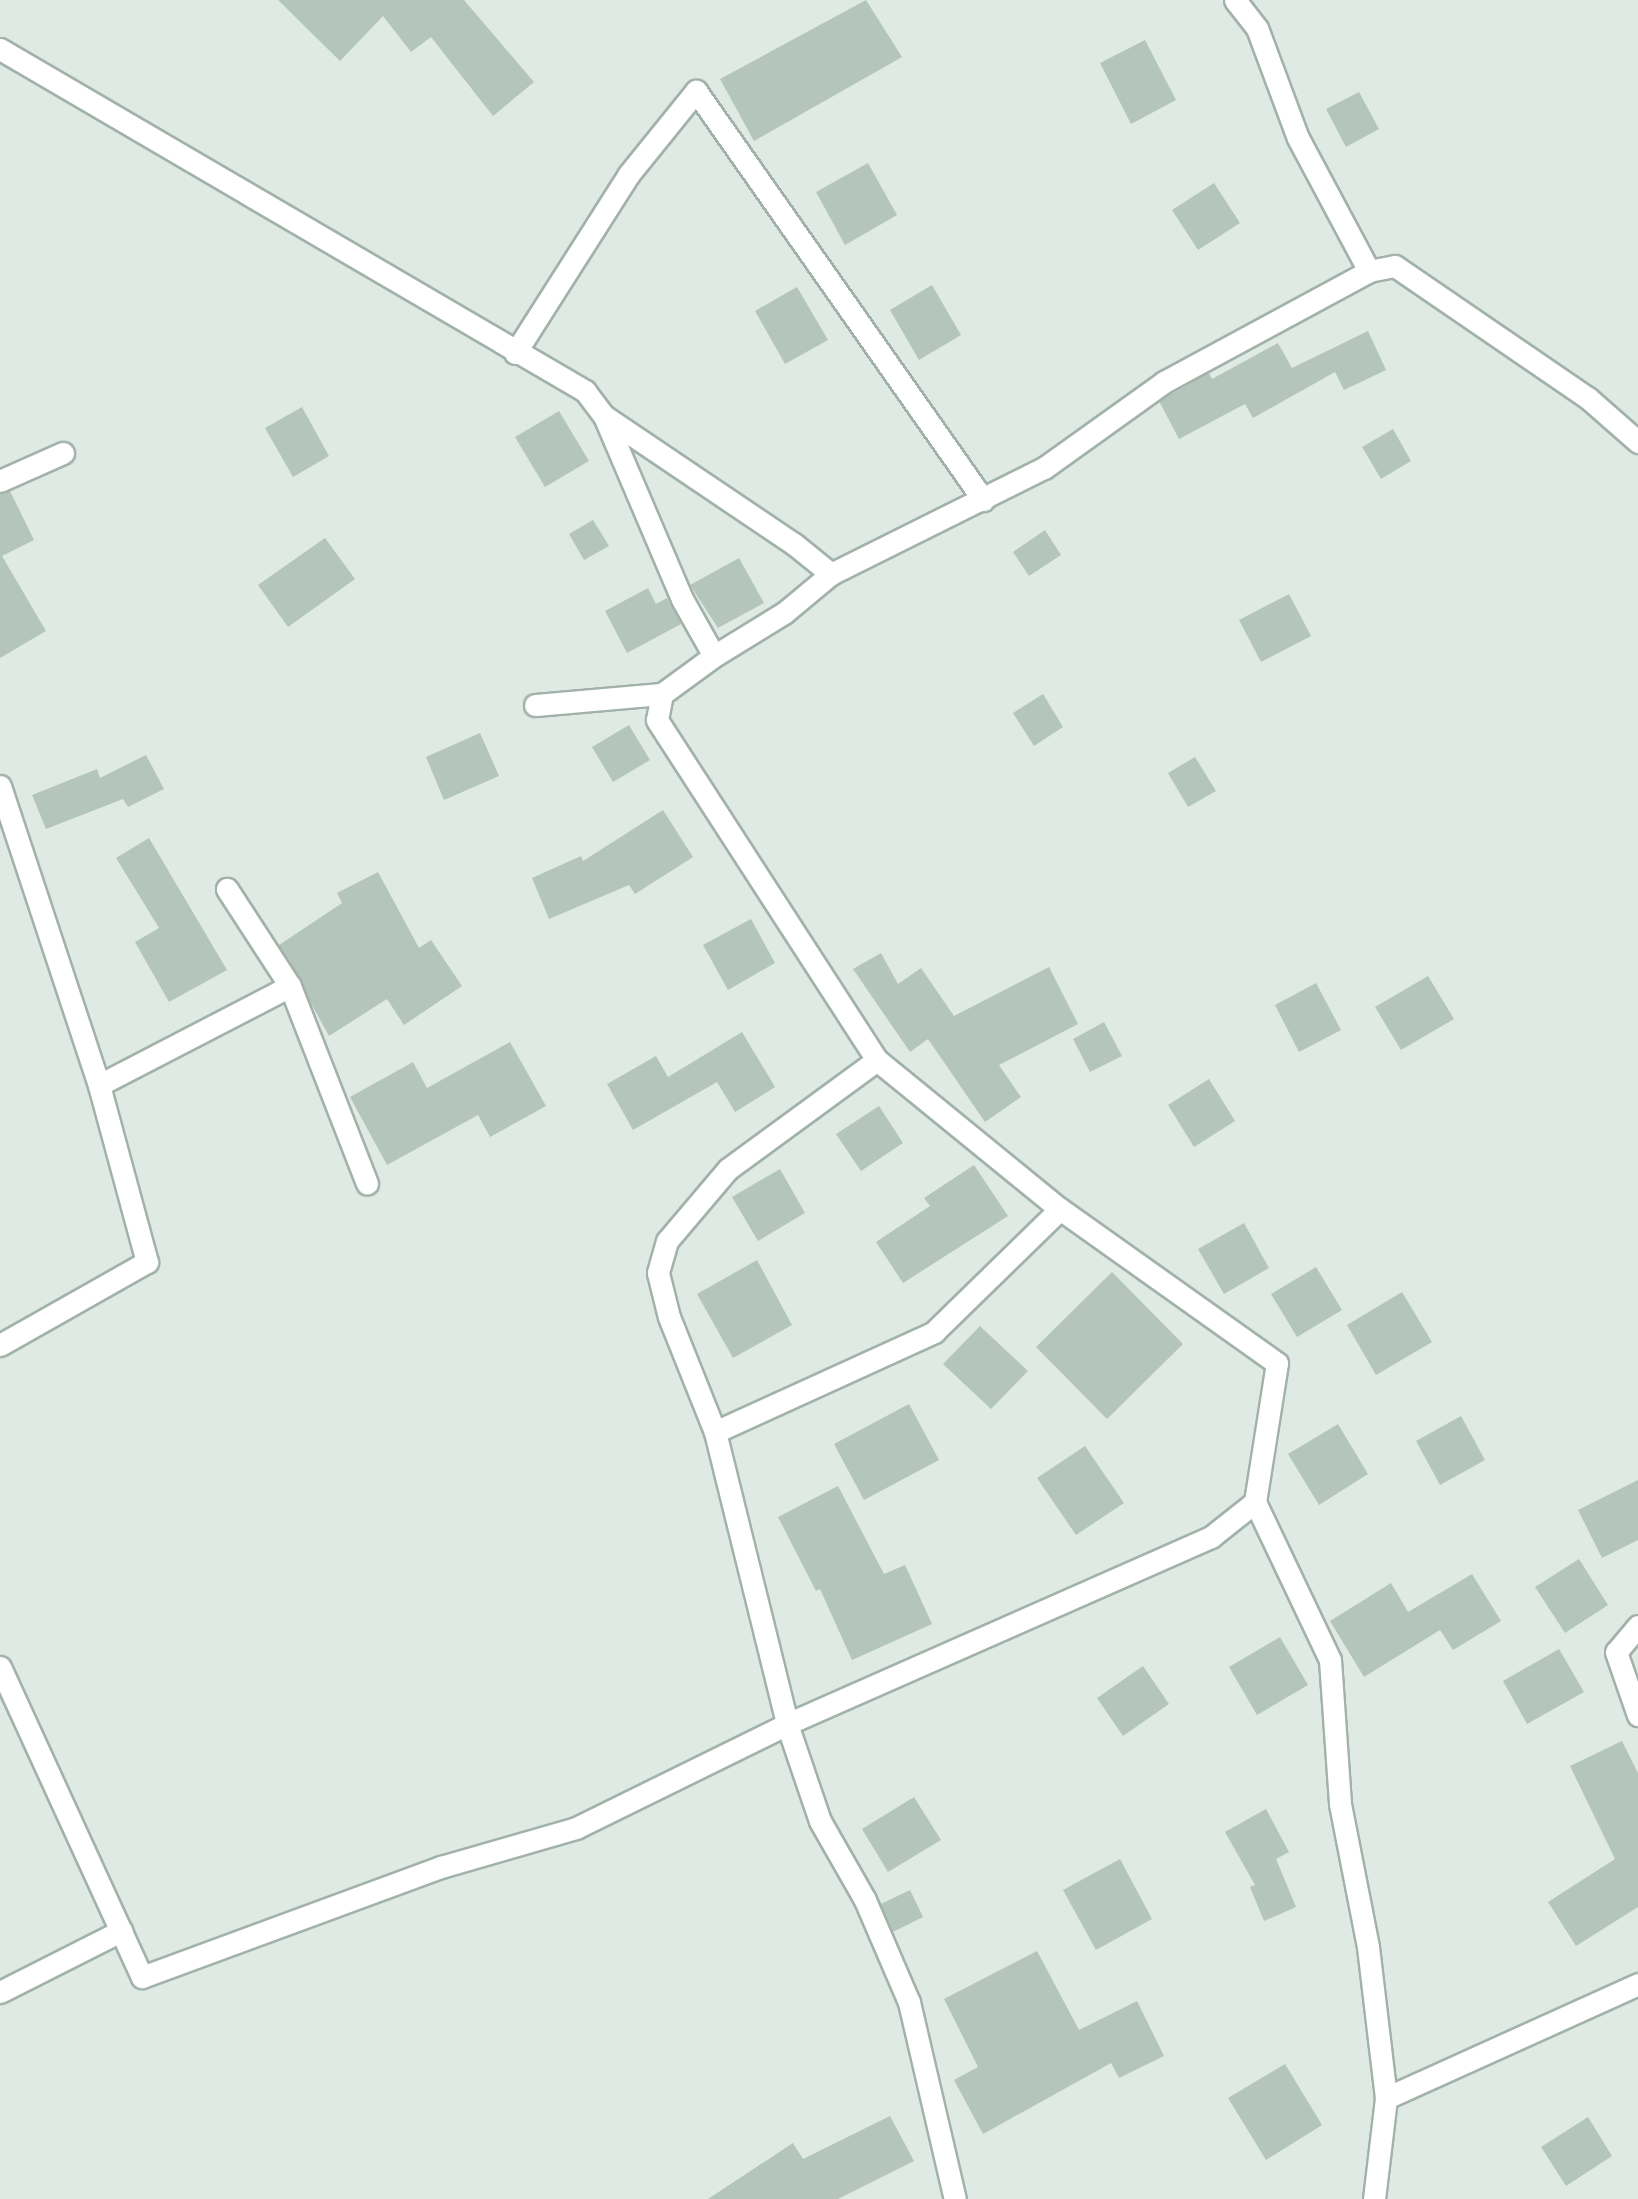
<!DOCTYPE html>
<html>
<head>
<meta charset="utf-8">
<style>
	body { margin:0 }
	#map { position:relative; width:1638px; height:2199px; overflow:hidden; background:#dfeae4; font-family:Figtree,sans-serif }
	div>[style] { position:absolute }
	.building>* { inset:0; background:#b4c5bc }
	.roads { filter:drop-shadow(2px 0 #a2b2aa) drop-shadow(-2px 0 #a2b2aa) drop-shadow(0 2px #a2b2aa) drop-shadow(0 -2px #a2b2aa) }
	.minor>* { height:21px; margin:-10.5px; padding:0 10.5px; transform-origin:10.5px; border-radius:10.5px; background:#fff }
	span { translate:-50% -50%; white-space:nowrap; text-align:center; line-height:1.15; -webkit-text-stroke:5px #eff7f2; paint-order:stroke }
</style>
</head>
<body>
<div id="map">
	<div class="building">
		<div style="clip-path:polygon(278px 0,464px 0,534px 82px,493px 116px,431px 37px,411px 52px,383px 16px,340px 61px)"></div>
		<div style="clip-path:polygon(866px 0,902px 57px,754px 141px,720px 79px)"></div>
		<div style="clip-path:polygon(1145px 40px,1176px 100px,1131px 124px,1100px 63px)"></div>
		<div style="clip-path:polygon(1359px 92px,1379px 129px,1346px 147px,1326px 109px)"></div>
		<div style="clip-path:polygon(868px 163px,897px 215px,845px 245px,816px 192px)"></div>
		<div style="clip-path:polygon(1214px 183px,1240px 223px,1198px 250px,1172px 210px)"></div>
		<div style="clip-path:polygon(932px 285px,961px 335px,919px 360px,890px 310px)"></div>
		<div style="clip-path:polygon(797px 287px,828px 340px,785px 364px,755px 311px)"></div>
		<div style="clip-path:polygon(1368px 331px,1386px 370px,1344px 390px,1335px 372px,1253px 418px,1245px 404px,1179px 439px,1159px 401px,1209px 373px,1212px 379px,1278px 343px,1292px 368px)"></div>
		<div style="clip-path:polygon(302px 407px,329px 456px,293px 477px,265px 428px)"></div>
		<div style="clip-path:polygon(559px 411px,589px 461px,545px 487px,515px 437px)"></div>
		<div style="clip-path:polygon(1393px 429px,1411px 461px,1381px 479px,1362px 447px)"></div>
		<div style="clip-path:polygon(10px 491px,34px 540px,2px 556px,46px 631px,0 658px,0 494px)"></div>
		<div style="clip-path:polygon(593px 520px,609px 546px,584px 560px,569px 534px)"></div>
		<div style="clip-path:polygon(1045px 530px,1061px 555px,1029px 576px,1013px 552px)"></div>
		<div style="clip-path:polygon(325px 538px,355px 579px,288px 627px,258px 585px)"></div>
		<div style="clip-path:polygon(739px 558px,764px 603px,718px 628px,690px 585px)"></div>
		<div style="clip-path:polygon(648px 588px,656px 604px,667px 598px,681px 624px,627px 653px,605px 611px)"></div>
		<div style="clip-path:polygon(1289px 594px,1311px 636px,1261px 662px,1239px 620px)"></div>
		<div style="clip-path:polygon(1043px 694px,1063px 727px,1034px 746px,1013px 713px)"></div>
		<div style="clip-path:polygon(629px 725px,650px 760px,613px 782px,592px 747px)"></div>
		<div style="clip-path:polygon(480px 733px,499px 776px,444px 800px,426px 757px)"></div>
		<div style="clip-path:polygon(146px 755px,164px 789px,128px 807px,123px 799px,46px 829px,32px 795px,97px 769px,100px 778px)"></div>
		<div style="clip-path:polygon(1195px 757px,1216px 791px,1188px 807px,1168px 773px)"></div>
		<div style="clip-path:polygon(663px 810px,693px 857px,635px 894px,629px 885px,549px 919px,532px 878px,581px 856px,583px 861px)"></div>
		<div style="clip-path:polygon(149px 838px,227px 970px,169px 1002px,135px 942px,159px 928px,116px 858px)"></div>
		<div style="clip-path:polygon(378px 872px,419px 948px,431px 940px,462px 986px,404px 1025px,387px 999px,329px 1036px,279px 945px,342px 903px,337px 893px)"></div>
		<div style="clip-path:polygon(751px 919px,775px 963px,728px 990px,703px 945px)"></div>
		<div style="clip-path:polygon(881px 953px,898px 984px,921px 968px,954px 1016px,1049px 967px,1078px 1024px,999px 1065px,1021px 1097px,985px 1122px,928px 1039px,910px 1052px,853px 969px)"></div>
		<div style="clip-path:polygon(1428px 976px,1454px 1019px,1401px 1050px,1375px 1007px)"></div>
		<div style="clip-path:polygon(1316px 983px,1341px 1030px,1299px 1052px,1275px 1005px)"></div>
		<div style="clip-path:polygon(1104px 1022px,1122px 1056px,1090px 1072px,1073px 1039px)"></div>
		<div style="clip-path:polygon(742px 1032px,775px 1087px,735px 1112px,717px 1082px,633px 1130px,607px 1084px,656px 1056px,668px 1077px)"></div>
		<div style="clip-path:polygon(510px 1042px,546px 1106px,490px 1137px,478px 1115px,387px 1165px,350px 1097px,413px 1062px,427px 1088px)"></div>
		<div style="clip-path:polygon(1209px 1079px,1235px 1121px,1194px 1147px,1168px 1105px)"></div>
		<div style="clip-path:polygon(879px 1106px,903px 1143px,861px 1171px,836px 1134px)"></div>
		<div style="clip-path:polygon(974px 1165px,1008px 1216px,903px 1283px,876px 1242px,930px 1206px,924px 1198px)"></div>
		<div style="clip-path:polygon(780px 1169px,805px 1213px,758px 1241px,732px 1197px)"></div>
		<div style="clip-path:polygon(1244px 1223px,1269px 1268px,1224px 1294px,1198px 1249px)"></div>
		<div style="clip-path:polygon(757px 1260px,792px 1325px,733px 1358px,697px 1294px)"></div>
		<div style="clip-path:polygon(1316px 1267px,1342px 1310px,1297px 1337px,1271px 1294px)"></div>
		<div style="clip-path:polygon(1112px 1272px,1183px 1344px,1107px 1419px,1036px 1347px)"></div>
		<div style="clip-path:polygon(1402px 1292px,1432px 1342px,1376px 1375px,1347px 1325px)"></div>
		<div style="clip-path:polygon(980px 1326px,1028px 1371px,991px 1409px,943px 1364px)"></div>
		<div style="clip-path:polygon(909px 1404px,939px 1460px,864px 1500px,834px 1444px)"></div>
		<div style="clip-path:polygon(1461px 1416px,1485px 1460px,1440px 1485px,1416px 1441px)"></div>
		<div style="clip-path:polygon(1338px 1424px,1368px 1474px,1319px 1505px,1288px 1454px)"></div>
		<div style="clip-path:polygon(1085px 1446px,1124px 1503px,1076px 1535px,1037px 1478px)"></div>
		<div style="clip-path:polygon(1638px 1480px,1638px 1540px,1602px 1558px,1578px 1510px)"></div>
		<div style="clip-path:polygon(838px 1486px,884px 1574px,905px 1565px,932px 1624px,852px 1660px,820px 1589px,816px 1591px,778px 1517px)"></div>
		<div style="clip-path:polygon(1579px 1559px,1608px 1605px,1565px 1633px,1535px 1587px)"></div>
		<div style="clip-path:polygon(1472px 1574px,1501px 1621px,1453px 1650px,1440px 1630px,1364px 1677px,1330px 1621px,1391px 1583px,1408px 1612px)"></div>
		<div style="clip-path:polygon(1280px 1637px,1308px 1685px,1257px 1715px,1229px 1667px)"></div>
		<div style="clip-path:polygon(1559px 1649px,1584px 1692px,1527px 1724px,1503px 1681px)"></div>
		<div style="clip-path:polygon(1143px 1666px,1169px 1704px,1123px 1736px,1097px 1698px)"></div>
		<div style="clip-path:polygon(1622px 1741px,1638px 1773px,1638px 1907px,1576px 1946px,1548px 1902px,1615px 1859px,1570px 1766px)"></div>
		<div style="clip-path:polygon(914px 1797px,941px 1840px,888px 1872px,862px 1829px)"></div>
		<div style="clip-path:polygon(1266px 1809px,1289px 1852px,1276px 1859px,1296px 1907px,1264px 1921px,1250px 1887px,1255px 1885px,1225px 1832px)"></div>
		<div style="clip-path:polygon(1120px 1859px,1152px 1919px,1096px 1950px,1063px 1890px)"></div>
		<div style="clip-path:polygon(910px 1890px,923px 1917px,893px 1932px,881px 1904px)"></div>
		<div style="clip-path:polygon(1037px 1951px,1079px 2030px,1137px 2001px,1164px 2056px,1119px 2078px,1111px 2063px,983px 2134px,954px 2080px,978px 2067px,944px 1999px)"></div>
		<div style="clip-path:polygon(1285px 2064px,1322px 2125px,1266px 2160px,1228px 2098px)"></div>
		<div style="clip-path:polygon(890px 2116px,914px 2161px,838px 2199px,708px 2199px,793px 2143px,803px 2159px)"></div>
		<div style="clip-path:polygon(1588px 2117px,1612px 2156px,1566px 2186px,1541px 2147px)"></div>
	</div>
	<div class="roads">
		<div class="minor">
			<div style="left:1235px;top:0;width:36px;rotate:52deg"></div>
			<div style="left:1257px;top:28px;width:117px;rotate:69.6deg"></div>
			<div style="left:1298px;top:138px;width:151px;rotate:61.9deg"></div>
			<div style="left:1369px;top:271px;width:26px;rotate:-11deg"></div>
			<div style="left:1395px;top:266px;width:234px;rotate:34.4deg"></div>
			<div style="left:1588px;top:398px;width:67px;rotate:41.3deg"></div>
			<div style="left:0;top:49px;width:678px;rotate:30.31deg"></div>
			<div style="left:585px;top:391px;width:31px;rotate:53deg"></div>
			<div style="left:604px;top:416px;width:199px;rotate:66.9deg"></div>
			<div style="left:682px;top:599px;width:65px;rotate:60.7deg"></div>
			<div style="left:714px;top:656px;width:64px;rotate:143.8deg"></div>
			<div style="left:662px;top:694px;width:26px;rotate:101deg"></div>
			<div style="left:657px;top:720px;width:405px;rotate:57.1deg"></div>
			<div style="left:877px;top:1060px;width:236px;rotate:39.2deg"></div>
			<div style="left:1060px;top:1209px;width:266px;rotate:35.4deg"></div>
			<div style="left:1277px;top:1363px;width:141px;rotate:99deg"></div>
			<div style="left:1255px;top:1502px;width:175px;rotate:64.6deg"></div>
			<div style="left:1330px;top:1660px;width:144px;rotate:86deg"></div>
			<div style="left:1340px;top:1804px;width:146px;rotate:78.9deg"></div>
			<div style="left:1368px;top:1947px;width:152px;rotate:83.2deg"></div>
			<div style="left:515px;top:353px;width:212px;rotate:-57.5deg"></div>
			<div style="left:629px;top:174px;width:107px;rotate:-51.1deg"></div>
			<div style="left:696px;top:91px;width:500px;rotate:54.9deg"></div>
			<div style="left:604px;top:416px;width:229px;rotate:34deg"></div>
			<div style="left:794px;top:544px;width:48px;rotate:39deg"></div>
			<div style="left:0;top:481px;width:69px;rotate:-24deg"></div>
			<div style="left:714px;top:656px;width:82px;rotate:-31.6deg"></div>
			<div style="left:784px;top:613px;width:61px;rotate:-39.7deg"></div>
			<div style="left:831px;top:574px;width:238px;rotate:-26.5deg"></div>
			<div style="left:1044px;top:468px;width:148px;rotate:-35.6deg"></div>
			<div style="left:1164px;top:382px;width:233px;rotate:-28.4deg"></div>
			<div style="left:535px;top:705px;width:127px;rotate:-5deg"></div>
			<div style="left:0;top:786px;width:315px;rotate:71.7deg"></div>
			<div style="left:290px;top:986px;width:212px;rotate:68.7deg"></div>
			<div style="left:877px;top:1060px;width:185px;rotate:143.8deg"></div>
			<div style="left:728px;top:1169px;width:94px;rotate:130.3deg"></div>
			<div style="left:667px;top:1241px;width:33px;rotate:106deg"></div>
			<div style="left:658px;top:1273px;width:45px;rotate:76deg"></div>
			<div style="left:669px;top:1317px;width:124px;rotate:68.2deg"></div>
			<div style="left:715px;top:1432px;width:301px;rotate:76.1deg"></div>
			<div style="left:787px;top:1724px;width:102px;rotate:71.2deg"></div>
			<div style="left:820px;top:1821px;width:91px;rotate:60.3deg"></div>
			<div style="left:865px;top:1900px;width:111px;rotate:66.7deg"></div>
			<div style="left:909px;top:2002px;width:202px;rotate:76.9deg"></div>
			<div style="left:0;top:1345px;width:169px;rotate:-29.5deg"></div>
			<div style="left:147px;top:1262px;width:183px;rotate:-105.2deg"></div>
			<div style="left:99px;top:1085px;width:215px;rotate:-27.4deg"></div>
			<div style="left:290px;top:986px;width:116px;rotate:-123deg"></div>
			<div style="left:715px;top:1432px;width:241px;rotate:-24.5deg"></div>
			<div style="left:934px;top:1332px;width:176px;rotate:-44.3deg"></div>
			<div style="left:1638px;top:1626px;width:34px;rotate:130deg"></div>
			<div style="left:1616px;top:1652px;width:67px;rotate:70.8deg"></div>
			<div style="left:0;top:1667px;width:341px;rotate:65.4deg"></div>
			<div style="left:142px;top:1977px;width:319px;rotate:-20.2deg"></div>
			<div style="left:441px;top:1867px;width:141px;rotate:-16.1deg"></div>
			<div style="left:576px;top:1828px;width:235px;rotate:-26.2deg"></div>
			<div style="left:787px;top:1724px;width:463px;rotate:-23.8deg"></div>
			<div style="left:1211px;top:1537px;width:56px;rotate:-38.5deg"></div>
			<div style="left:0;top:1992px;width:136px;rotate:-26.8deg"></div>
			<div style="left:1374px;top:2199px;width:102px;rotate:-83.2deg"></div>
			<div style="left:1386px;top:2098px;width:277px;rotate:-24.3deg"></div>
		</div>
	</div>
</div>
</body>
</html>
